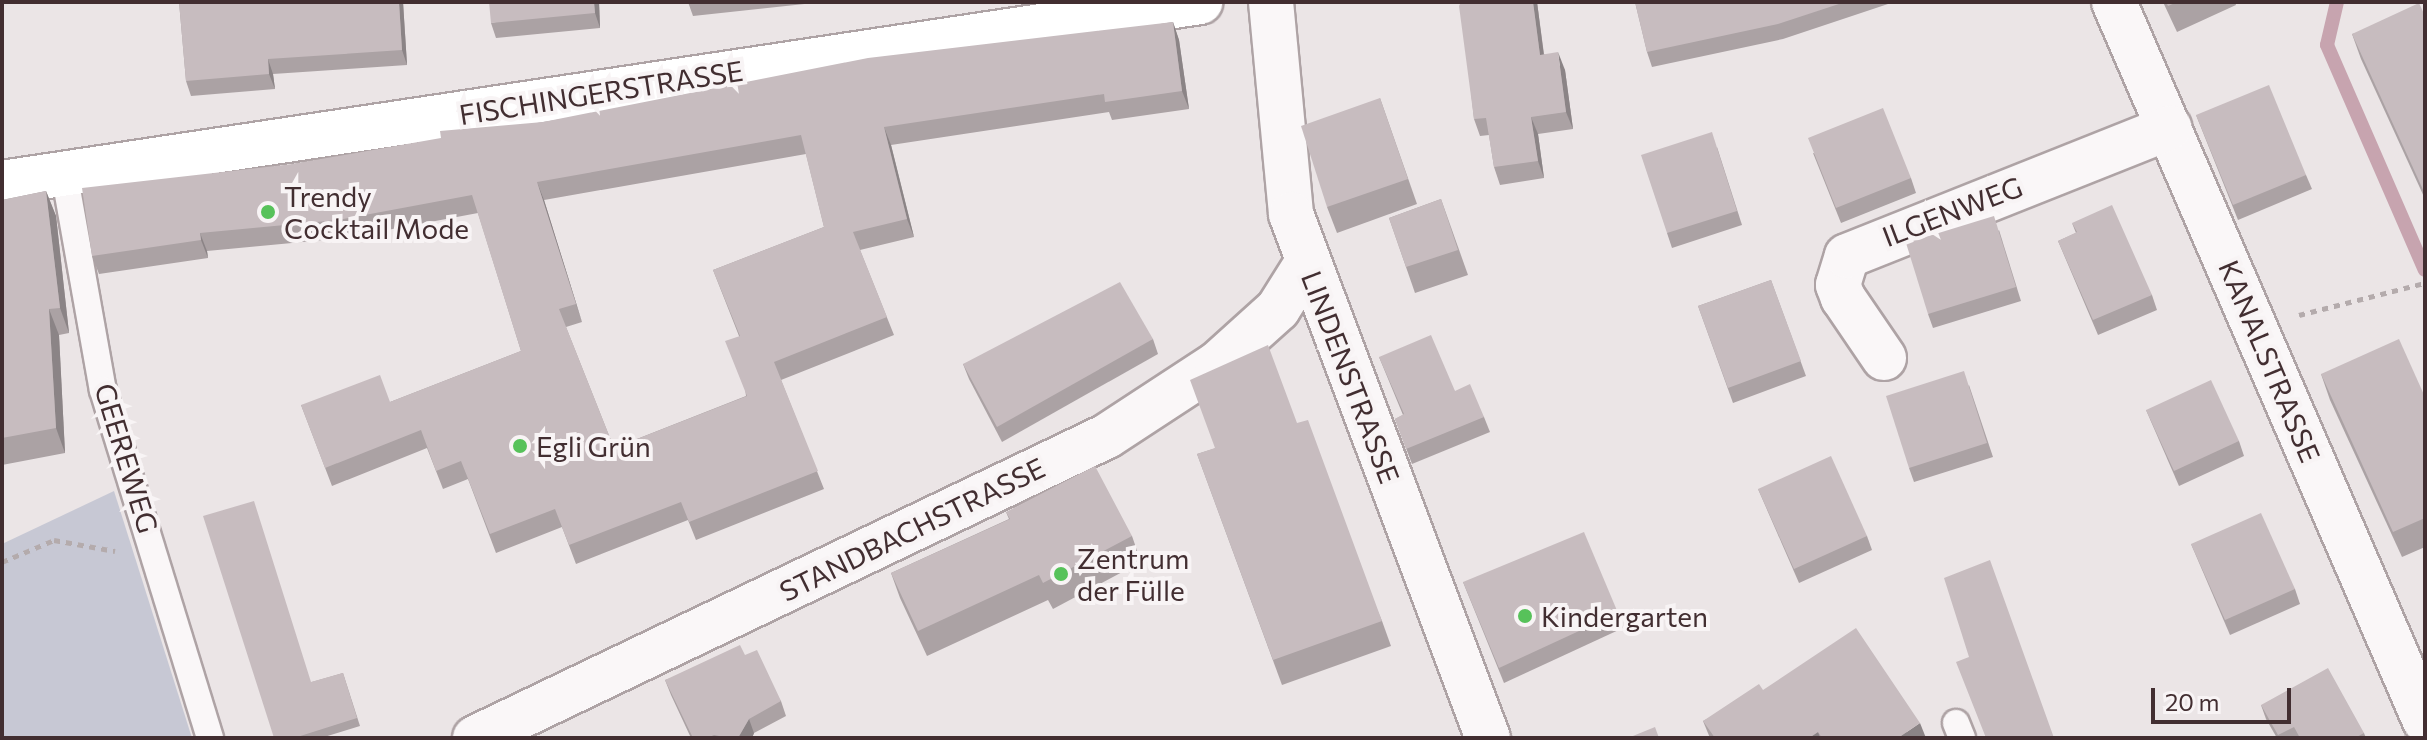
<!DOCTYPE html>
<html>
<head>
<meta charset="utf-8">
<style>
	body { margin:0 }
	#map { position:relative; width:2427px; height:740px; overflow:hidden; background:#ebe5e6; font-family:Commissioner,sans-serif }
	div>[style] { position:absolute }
	.green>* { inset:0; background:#c7c8d4 }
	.stream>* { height:14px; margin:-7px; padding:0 7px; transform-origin:7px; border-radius:7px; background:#c7a4af }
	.path>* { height:5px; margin-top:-2.5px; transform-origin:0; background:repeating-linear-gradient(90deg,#b4abac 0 6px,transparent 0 12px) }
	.roads { filter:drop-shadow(2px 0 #aea3a5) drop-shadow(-2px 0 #aea3a5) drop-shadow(0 2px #aea3a5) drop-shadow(0 -2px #aea3a5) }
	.lane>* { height:26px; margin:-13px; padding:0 13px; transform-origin:13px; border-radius:13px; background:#faf7f8 }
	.street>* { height:44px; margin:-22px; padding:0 22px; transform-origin:22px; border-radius:22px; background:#faf7f8 }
	.secondary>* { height:44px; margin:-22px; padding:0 22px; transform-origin:22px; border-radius:22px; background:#fff }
	.wall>* { inset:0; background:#aba2a4 }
	.shaded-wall>* { inset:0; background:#8b8486 }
	.building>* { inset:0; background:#c7bcbf }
	.dots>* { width:22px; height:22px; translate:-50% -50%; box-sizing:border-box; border:4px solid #f8f4f5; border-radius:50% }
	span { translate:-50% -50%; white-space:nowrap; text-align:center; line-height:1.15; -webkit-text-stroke:8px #f8f4f5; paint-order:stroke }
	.street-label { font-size:28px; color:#422e31 }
	.poi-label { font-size:28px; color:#422e31 }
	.left { translate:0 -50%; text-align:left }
	.frame { position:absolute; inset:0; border:4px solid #422e31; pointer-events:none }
	.scale { position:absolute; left:2151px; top:688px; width:140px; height:36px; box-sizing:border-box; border:4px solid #422e31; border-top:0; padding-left:10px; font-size:24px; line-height:28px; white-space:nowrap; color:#422e31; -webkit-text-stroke:6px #f8f4f5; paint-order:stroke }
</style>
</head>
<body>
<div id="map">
	<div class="green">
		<div style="clip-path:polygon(114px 491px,192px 738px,2px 738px,2px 544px)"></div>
	</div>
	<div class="stream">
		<div style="left:2337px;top:2px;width:44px;rotate:103.1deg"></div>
		<div style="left:2327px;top:45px;width:245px;rotate:66.5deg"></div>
	</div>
	<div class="path">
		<div style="left:2299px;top:315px;width:130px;rotate:-14.3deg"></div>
		<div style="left:2px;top:562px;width:56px;rotate:-22.9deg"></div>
		<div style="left:54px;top:540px;width:62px;rotate:10.2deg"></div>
	</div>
	<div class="roads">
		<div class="lane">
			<div style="left:64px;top:172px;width:221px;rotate:79.9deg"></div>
			<div style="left:103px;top:390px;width:364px;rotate:72.9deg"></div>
			<div style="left:1956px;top:723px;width:16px;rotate:68deg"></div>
		</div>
		<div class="street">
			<div style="left:1271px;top:2px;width:213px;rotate:84.6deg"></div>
			<div style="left:1291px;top:214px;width:560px;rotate:69.4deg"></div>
			<div style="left:2114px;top:2px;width:783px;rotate:66.61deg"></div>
			<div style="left:1884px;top:358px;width:73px;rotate:-124.3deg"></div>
			<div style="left:1843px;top:298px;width:14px;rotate:-111deg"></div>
			<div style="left:1838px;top:285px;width:30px;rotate:-73deg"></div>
			<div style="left:1847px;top:256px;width:347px;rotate:-21.7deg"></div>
			<div style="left:475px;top:738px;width:700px;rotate:-25.54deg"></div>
			<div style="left:1107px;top:436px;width:131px;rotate:-33.2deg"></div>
			<div style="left:1217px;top:364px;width:82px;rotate:-42deg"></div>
			<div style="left:1278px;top:309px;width:54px;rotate:-57.8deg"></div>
		</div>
		<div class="secondary">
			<div style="left:2px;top:183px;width:1212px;rotate:-8.59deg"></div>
		</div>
	</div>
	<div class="wall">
		<div style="clip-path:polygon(179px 2px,403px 2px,407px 65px,273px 74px,275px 89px,191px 96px,186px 81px)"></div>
		<div style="clip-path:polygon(599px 2px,600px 28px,496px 38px,491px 23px)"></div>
		<div style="clip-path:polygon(688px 2px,823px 2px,693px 16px)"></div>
		<div style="clip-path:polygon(1461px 2px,1537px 2px,1544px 54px,1565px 70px,1573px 129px,1538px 134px,1544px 178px,1500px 185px,1494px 167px,1489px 135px,1480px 136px,1474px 119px)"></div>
		<div style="clip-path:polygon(1635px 2px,1894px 2px,1783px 39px,1652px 67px,1647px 52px)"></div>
		<div style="clip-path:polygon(2163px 2px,2235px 2px,2236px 5px,2177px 32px)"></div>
		<div style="clip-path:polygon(2425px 16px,2425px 199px,2361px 59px,2352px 34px)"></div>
		<div style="clip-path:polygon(evenodd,1173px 22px,1179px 40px,1189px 109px,1112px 120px,1109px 112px,891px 145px,914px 237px,860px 250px,894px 335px,781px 380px,824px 489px,696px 540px,688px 520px,576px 564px,562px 527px,496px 553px,468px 479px,443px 489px,427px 448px,332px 486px,301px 405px,390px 402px,521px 351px,478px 213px,345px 238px,207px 251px,208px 258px,99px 274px,92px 256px,293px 164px,543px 122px,1173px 22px,806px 154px,824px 227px,713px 270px,739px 336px,746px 396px,614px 448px,566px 327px,582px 322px,544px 200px,806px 154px)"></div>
		<div style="clip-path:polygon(1380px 98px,1417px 204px,1337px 233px,1327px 207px)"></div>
		<div style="clip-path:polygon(2196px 115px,2306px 175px,2312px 189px,2238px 220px)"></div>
		<div style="clip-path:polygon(1717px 147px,1742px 225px,1672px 248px,1667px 233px)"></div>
		<div style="clip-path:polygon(1813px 153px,1911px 178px,1916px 193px,1841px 223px)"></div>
		<div style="clip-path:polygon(46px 191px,56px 216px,69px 333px,59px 335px,65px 453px,2px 465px,2px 200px)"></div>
		<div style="clip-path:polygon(1441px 199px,1468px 275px,1415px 293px,1389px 218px)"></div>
		<div style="clip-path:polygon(2072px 223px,2152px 295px,2157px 310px,2098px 335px,2058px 241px,2076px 233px)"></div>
		<div style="clip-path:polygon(1999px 230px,2021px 301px,1933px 328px,1928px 314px)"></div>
		<div style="clip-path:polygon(1771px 280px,1806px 376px,1733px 403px,1698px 306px)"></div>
		<div style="clip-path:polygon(1153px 339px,1158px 354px,1002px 442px,969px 379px,963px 364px)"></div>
		<div style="clip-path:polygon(1379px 357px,1455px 391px,1484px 417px,1490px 432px,1412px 464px,1395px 419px,1403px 415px)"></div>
		<div style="clip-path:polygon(2321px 374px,2425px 397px,2425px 547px,2402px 557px,2330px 400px)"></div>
		<div style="clip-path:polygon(1969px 385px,1993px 457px,1914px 482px,1909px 468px)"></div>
		<div style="clip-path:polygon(2146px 410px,2239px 441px,2244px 456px,2179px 486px)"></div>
		<div style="clip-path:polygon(1297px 423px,1382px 621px,1391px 646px,1282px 685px,1197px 454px)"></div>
		<div style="clip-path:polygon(1758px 489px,1867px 536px,1872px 550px,1799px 583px)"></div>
		<div style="clip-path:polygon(1006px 512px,1132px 536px,1141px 562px,1053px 609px,1048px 600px,927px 656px,900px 598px,891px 573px,1009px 519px)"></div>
		<div style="clip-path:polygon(2191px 544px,2295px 589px,2300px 604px,2230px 635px)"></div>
		<div style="clip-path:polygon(1463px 582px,1618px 613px,1623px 628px,1504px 683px)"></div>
		<div style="clip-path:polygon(745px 655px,781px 701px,786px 716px,754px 733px,752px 738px,691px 738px,671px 695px,665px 680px)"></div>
		<div style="clip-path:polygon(343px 673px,360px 726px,321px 738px,274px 738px,312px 682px)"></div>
		<div style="clip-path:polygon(1763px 690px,1926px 738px,1710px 738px,1703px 721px)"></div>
		<div style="clip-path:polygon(2261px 705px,2364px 733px,2366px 738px,2277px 738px,2266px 719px)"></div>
	</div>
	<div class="shaded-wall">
		<div style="clip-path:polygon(399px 2px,403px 2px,407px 65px,402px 50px)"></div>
		<div style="clip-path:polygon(594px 2px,599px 2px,600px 28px,595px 13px)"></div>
		<div style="clip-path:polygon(1533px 2px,1537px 2px,1546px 72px,1540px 55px)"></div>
		<div style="clip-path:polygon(1173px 22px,1179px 40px,1189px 109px,1182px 91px)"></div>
		<div style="clip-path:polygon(1558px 52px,1565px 70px,1573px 129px,1566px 112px)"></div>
		<div style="clip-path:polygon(268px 59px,273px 74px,275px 89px,269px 74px)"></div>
		<div style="clip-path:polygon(1531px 117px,1538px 134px,1544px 178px,1538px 161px)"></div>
		<div style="clip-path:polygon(884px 127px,891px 145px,914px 237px,907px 219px)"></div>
		<div style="clip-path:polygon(537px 182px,544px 200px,582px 322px,576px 304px)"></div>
		<div style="clip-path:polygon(46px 191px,56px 216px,69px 333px,60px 308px)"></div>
		<div style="clip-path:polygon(200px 233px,207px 251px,208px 258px,201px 240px)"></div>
		<div style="clip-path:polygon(49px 309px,59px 335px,65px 453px,56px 428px)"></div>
		<div style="clip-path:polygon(749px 719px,754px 733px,752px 738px,738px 738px)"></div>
		<div style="clip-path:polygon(1920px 723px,1926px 738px,1898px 738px)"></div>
		<div style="clip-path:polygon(1818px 732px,1820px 738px,1809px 738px)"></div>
	</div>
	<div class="building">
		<div style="clip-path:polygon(179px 2px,399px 2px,402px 50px,268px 59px,269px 74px,186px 81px)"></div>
		<div style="clip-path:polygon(489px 2px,594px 2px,595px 13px,491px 23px)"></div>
		<div style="clip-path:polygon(1461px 2px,1533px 2px,1540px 55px,1558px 52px,1566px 112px,1531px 117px,1538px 161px,1494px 167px,1486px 118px,1474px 119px,1459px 6px)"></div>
		<div style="clip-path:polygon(1635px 2px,1845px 2px,1778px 24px,1647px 52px)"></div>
		<div style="clip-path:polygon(2166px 2px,2177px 2px,2168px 6px)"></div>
		<div style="clip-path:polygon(2419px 3px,2425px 16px,2425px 194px,2352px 34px)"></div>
		<div style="clip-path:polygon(evenodd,1173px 22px,1182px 91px,1105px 102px,1104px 94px,884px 127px,907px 219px,853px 232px,887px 317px,774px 362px,818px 471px,689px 522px,681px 502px,569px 545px,555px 509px,490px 534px,461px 461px,436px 471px,421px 430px,325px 468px,301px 405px,380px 375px,390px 402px,521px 351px,472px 195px,338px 220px,200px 233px,201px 240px,92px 256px,82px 188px,293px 164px,441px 138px,440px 131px,543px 122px,868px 58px,1173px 22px,801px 135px,824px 227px,713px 270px,740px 336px,725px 341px,747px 396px,614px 448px,559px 309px,576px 304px,537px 182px,801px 135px)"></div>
		<div style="clip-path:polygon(2269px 85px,2306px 175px,2233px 205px,2196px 115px)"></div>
		<div style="clip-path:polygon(1380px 98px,1408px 179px,1327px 207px,1301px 126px)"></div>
		<div style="clip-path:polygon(1883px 108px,1911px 178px,1836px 208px,1808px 138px)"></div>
		<div style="clip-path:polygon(1712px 132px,1737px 211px,1667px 233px,1641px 155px)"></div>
		<div style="clip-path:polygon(46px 191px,60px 308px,49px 309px,56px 428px,2px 438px,2px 200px)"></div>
		<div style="clip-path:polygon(1441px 199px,1458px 250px,1406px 267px,1389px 218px)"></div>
		<div style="clip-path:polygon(2112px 205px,2152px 295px,2093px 320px,2058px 241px,2077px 232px,2072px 223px)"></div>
		<div style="clip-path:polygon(1994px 216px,2016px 287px,1928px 314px,1906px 243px)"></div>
		<div style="clip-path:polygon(1771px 280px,1801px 361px,1728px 388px,1698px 306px)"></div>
		<div style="clip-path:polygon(1120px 282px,1153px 339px,997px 427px,963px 364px)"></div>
		<div style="clip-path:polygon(1431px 335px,1455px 391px,1470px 384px,1484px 417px,1406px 449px,1395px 419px,1404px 414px,1379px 357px)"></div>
		<div style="clip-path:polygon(2399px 339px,2425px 397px,2425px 518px,2393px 532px,2321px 374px)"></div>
		<div style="clip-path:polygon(1268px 345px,1297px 423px,1308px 420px,1382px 621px,1273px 660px,1197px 454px,1215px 448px,1190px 380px)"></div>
		<div style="clip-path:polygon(1964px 371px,1987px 443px,1909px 468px,1886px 396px)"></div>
		<div style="clip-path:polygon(2211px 380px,2239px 441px,2174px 471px,2146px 410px)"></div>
		<div style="clip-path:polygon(1831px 456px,1867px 536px,1794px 569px,1758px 489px)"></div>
		<div style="clip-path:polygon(1095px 466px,1132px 536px,1043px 583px,1039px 575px,918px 631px,891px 573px,1010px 519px,1006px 512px)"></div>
		<div style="clip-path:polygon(254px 501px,311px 682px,343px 673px,357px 718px,294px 738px,274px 738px,203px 516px)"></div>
		<div style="clip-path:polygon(2261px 513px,2295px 589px,2225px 620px,2191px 544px)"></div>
		<div style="clip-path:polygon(1584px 532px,1618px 613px,1499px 668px,1463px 582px)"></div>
		<div style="clip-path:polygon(1990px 560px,2054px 738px,1986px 738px,1956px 662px,1969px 657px,1944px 578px)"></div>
		<div style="clip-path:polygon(1856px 628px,1920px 723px,1898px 738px,1822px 738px,1818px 732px,1809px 738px,1715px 738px,1703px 721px,1759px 684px,1763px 690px)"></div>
		<div style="clip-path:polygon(740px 645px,745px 655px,757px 650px,781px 701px,749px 719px,738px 738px,729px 738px,714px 735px,707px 738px,693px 738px,665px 680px)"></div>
		<div style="clip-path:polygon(2328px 668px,2364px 733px,2355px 738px,2300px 738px,2294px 727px,2278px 735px,2261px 705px)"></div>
		<div style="clip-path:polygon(1655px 727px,1659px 738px,1628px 738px)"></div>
	</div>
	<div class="dots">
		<div style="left:268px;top:212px;background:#57c25a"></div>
		<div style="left:520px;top:446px;background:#57c25a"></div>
		<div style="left:1061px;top:574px;background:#57c25a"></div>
		<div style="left:1525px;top:616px;background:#57c25a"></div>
	</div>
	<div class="street-label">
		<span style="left:601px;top:92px;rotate:-9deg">FISCHINGERSTRASSE</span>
		<span style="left:1952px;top:211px;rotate:-21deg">ILGENWEG</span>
		<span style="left:2270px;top:361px;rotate:67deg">KANALSTRASSE</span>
		<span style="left:1351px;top:377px;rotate:69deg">LINDENSTRASSE</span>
		<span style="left:127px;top:458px;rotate:73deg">GEEREWEG</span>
		<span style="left:912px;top:529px;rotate:-26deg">STANDBACHSTRASSE</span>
	</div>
	<div class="poi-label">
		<span class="left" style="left:284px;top:212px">Trendy<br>Cocktail Mode</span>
		<span class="left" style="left:536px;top:446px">Egli Grün</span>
		<span class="left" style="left:1077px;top:574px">Zentrum<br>der Fülle</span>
		<span class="left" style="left:1541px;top:616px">Kindergarten</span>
	</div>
	<div class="frame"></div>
	<div class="scale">20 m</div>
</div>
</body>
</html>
